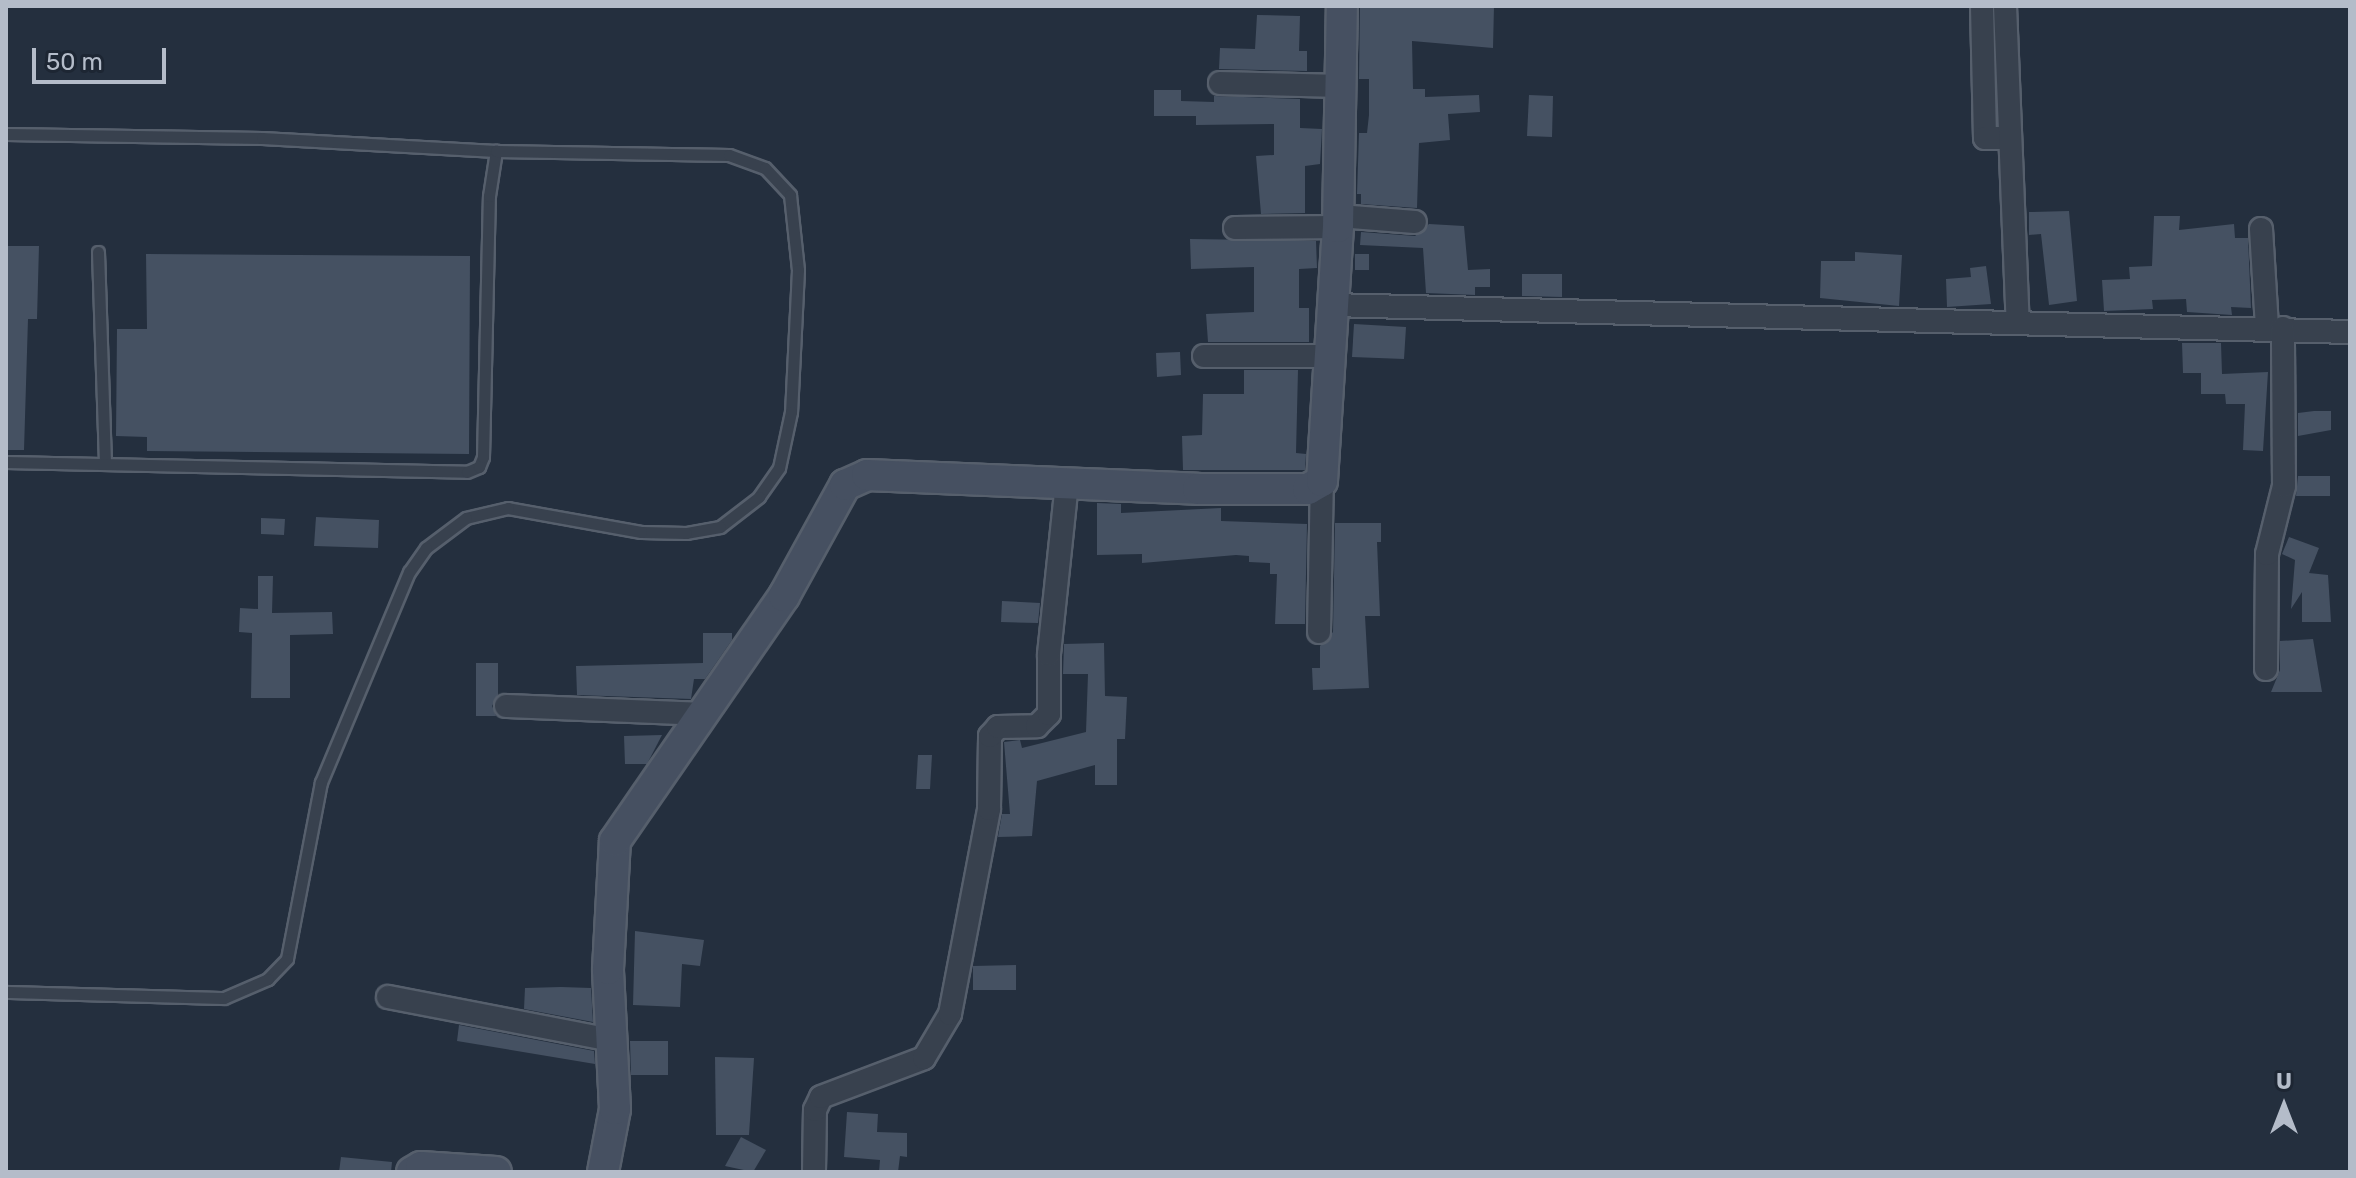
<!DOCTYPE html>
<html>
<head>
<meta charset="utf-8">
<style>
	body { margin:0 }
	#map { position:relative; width:2356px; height:1178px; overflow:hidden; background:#242f3e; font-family:Rubik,sans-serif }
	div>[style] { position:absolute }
	.building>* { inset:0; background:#455162 }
	.roads { filter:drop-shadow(2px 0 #565f6c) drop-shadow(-2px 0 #565f6c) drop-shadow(0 2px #565f6c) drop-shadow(0 -2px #565f6c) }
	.lane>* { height:11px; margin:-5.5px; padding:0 5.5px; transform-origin:5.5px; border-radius:5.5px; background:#38414e }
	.street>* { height:22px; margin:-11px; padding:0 11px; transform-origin:11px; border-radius:11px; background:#38414e }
	.secondary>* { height:30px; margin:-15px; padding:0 15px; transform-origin:15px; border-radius:15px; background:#465061 }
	span { translate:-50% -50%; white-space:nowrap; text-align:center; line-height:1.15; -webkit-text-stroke:6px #1d2633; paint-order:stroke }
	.frame { position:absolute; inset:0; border:8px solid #b4bcc9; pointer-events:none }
	.north { position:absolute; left:2244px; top:1066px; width:80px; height:80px; -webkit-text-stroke:6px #1d2633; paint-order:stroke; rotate:0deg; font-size:22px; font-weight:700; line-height:32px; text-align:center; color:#b4bcc9 }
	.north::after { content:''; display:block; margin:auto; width:28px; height:36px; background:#b4bcc9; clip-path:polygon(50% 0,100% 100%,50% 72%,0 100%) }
	.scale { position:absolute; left:32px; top:48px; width:134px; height:36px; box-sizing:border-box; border:4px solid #b4bcc9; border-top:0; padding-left:10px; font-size:24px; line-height:28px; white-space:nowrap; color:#b4bcc9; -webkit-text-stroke:6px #1d2633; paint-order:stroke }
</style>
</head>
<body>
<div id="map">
	<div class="building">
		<div style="clip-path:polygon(1360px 6px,1494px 6px,1493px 48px,1412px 41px,1413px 89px,1425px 89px,1425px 97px,1479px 95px,1480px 112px,1448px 114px,1450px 140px,1419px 143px,1417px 208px,1361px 204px,1361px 194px,1357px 194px,1359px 133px,1367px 133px,1369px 115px,1369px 79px,1359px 79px)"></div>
		<div style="clip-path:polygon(1257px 15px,1300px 16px,1299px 51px,1307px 51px,1307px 71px,1219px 69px,1220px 48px,1255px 49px)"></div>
		<div style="clip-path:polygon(1154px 90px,1181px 90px,1181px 101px,1214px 102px,1214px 96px,1300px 99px,1300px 128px,1322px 129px,1320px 164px,1305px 166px,1305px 213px,1261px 214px,1256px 156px,1274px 155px,1274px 124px,1196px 125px,1196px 116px,1154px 116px)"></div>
		<div style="clip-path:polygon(1529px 95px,1553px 96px,1552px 137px,1527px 136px)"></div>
		<div style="clip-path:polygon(2069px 211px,2077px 301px,2049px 305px,2041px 234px,2029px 235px,2029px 212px)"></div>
		<div style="clip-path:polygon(2154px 216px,2180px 216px,2179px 230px,2234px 224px,2235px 238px,2248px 238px,2251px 308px,2231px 307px,2232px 315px,2187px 312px,2186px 299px,2152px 300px,2153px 309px,2104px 311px,2102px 280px,2130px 279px,2129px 267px,2152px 266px)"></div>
		<div style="clip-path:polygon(1429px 224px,1464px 226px,1468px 270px,1490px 269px,1490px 287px,1475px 287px,1475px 295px,1426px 293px,1423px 248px,1360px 245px,1361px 232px,1415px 236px)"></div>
		<div style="clip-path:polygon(1190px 239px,1316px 241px,1317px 268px,1299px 269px,1299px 308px,1309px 308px,1309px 342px,1208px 342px,1206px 314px,1254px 312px,1254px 267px,1191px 269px)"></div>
		<div style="clip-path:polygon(6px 246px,39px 246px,37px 319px,28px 319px,24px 450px,6px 450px)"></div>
		<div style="clip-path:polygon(1855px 252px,1902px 255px,1899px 306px,1820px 298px,1821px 261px,1855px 261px)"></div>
		<div style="clip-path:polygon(146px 254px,470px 256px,469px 454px,147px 451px,147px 437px,116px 436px,117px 329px,147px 329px)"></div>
		<div style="clip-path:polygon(1355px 254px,1369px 254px,1369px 270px,1355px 270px)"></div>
		<div style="clip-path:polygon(1986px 266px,1991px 304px,1947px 307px,1946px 279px,1971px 277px,1970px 268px)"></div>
		<div style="clip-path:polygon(1522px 274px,1562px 274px,1562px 297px,1522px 296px)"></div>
		<div style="clip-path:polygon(1354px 324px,1406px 327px,1404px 359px,1352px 357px)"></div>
		<div style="clip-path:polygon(2182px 343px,2221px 343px,2222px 374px,2268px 372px,2263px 451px,2243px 450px,2245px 404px,2226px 404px,2225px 394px,2201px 394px,2201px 373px,2183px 373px)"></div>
		<div style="clip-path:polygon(1180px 352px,1181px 375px,1157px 377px,1156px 353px)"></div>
		<div style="clip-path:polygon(1244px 370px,1298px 370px,1296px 453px,1306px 454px,1305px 470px,1183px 470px,1182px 436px,1202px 435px,1203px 394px,1244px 394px)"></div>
		<div style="clip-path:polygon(2314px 411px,2331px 411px,2331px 430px,2298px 436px,2298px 413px)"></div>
		<div style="clip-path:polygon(2298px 476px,2330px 476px,2330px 496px,2296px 496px)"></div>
		<div style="clip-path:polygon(1097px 503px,1121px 504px,1121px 513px,1221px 508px,1221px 521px,1307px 524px,1305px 624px,1275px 624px,1277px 574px,1270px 574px,1270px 563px,1249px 562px,1249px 556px,1236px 555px,1142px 563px,1142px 554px,1097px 555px)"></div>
		<div style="clip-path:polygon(316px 517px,379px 520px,378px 548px,314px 546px)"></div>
		<div style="clip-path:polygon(261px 518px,285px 519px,284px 535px,261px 534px)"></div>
		<div style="clip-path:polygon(1335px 523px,1381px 523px,1381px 542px,1377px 542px,1380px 616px,1365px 616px,1369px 688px,1313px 690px,1312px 668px,1320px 668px,1320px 646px,1333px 632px)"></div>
		<div style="clip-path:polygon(2289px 537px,2319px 548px,2309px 573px,2328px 575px,2331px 622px,2302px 622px,2302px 592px,2291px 609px,2295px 560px,2282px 554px)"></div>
		<div style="clip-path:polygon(258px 576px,273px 576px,272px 613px,332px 612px,333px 634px,290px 635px,290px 698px,251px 698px,252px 633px,239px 632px,240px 608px,258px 609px)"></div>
		<div style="clip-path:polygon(1002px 601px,1040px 603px,1038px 623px,1001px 622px)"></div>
		<div style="clip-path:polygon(703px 633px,732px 633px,732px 640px,705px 679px,694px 679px,691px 699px,577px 695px,576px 666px,703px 663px)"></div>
		<div style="clip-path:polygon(2313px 639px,2322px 692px,2271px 692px,2280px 670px,2280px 641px)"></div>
		<div style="clip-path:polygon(1104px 643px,1105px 696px,1127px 697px,1125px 739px,1117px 739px,1117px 785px,1095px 785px,1095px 765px,1037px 781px,1032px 836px,998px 837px,1002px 814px,1010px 814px,1004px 742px,1020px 740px,1022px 748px,1086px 732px,1088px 674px,1063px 674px,1064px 644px)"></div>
		<div style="clip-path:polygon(476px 663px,498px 663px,498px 695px,492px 706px,496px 716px,476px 716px)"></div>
		<div style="clip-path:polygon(662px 735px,647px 764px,625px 764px,624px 736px)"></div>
		<div style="clip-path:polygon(918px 755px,932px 755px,930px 789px,916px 789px)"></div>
		<div style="clip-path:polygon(635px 931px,704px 940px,700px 966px,682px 964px,680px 1007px,633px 1005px)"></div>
		<div style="clip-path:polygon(1016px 965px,1016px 990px,973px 990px,973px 966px)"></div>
		<div style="clip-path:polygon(561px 987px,591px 988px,593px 1022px,524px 1009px,525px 988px)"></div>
		<div style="clip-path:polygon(459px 1025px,594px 1051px,595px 1064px,457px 1041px)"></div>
		<div style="clip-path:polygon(630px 1041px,668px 1041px,668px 1075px,631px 1075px)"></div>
		<div style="clip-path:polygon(715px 1057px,754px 1058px,749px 1135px,716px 1135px)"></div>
		<div style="clip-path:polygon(847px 1112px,878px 1114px,877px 1132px,907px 1133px,907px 1157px,900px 1156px,898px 1172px,879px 1172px,880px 1160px,844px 1157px)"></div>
		<div style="clip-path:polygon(741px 1137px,766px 1150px,753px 1172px,725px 1166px)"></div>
		<div style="clip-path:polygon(341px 1157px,392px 1162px,391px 1172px,339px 1172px)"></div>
	</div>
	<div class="roads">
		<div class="lane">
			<div style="left:6px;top:134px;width:256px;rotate:0.9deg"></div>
			<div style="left:262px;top:138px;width:234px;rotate:3.2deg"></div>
			<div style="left:98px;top:252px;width:210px;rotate:88.1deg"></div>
			<div style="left:6px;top:462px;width:461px;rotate:1.2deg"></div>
			<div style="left:467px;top:472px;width:13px;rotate:-23deg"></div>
			<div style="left:479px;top:467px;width:11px;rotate:-68deg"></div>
			<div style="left:483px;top:457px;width:261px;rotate:-88.7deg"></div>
			<div style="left:489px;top:196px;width:46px;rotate:-81.2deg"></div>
			<div style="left:496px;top:151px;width:233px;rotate:1deg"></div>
			<div style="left:729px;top:155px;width:38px;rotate:20deg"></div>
			<div style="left:765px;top:168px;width:37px;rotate:47deg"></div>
			<div style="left:790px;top:195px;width:75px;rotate:83.9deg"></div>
			<div style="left:798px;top:270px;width:142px;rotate:92.8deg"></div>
			<div style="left:791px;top:412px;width:57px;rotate:102.1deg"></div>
			<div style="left:779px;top:468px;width:35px;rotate:125deg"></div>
			<div style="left:759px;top:497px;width:49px;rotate:142.4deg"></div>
			<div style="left:720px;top:527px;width:35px;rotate:170deg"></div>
			<div style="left:686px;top:533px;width:45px;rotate:-178.7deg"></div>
			<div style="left:641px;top:532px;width:135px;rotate:-169.8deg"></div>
			<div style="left:508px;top:508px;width:43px;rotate:166.6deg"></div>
			<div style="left:466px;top:518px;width:50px;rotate:143.1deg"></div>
			<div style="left:426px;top:548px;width:29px;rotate:125deg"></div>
			<div style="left:409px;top:572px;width:228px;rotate:112.7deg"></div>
			<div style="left:321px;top:782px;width:180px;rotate:100.9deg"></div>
			<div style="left:287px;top:959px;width:28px;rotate:134deg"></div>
			<div style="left:268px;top:979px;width:48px;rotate:156.6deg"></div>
			<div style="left:224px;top:998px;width:218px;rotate:-178.4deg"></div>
		</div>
		<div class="street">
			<div style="left:1982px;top:6px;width:132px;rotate:88.7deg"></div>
			<div style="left:1985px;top:138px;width:24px"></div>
			<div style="left:2005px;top:6px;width:317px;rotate:87.7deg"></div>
			<div style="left:1220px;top:83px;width:121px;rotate:1.4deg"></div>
			<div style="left:1339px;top:216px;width:76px;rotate:4.5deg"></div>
			<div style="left:1235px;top:228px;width:103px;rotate:-0.6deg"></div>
			<div style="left:2261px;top:229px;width:97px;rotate:86.5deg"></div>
			<div style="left:1332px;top:305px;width:1018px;rotate:1.52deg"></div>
			<div style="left:1204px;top:356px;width:126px"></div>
			<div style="left:1319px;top:632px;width:151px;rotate:-88.9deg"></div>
			<div style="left:2266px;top:669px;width:115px;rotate:-89.5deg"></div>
			<div style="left:2267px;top:554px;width:70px;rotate:-76deg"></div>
			<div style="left:2284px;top:486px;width:158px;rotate:-90.4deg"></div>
			<div style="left:506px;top:706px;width:200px;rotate:2.3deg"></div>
			<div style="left:388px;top:997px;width:227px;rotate:10.9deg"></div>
			<div style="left:814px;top:1172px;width:62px;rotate:-89.1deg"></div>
			<div style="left:815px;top:1110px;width:14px;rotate:-65deg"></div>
			<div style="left:821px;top:1097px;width:110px;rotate:-20.7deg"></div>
			<div style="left:924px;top:1058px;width:51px;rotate:-59.4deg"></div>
			<div style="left:950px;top:1014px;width:209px;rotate:-79.2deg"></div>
			<div style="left:989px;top:809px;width:73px;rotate:-89.2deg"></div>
			<div style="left:990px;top:736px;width:12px;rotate:-48deg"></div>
			<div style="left:998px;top:727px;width:39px;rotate:-1deg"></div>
			<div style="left:1037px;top:726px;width:17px;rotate:-45deg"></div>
			<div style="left:1049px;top:714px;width:60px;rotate:-90deg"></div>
			<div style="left:1049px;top:654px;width:171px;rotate:-84deg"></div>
		</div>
		<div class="secondary">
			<div style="left:412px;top:1172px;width:10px;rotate:-29deg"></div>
			<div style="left:421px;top:1167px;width:75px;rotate:3.8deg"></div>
			<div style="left:603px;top:1172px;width:64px;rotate:-79.2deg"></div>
			<div style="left:615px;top:1109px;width:140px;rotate:-92.9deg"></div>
			<div style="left:608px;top:969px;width:128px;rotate:-86.9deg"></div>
			<div style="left:615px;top:841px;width:298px;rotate:-55.4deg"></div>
			<div style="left:784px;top:596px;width:127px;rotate:-61.2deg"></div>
			<div style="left:845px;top:485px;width:24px;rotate:-24deg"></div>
			<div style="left:867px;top:475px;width:331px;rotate:2.4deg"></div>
			<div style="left:1198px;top:489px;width:110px"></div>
			<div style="left:1308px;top:489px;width:16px;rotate:-30deg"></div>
			<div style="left:1322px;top:481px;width:255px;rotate:-86.4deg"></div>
			<div style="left:1338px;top:227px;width:221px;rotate:-89deg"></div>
		</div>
	</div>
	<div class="frame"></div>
	<div class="north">U</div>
	<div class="scale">50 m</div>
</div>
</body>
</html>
